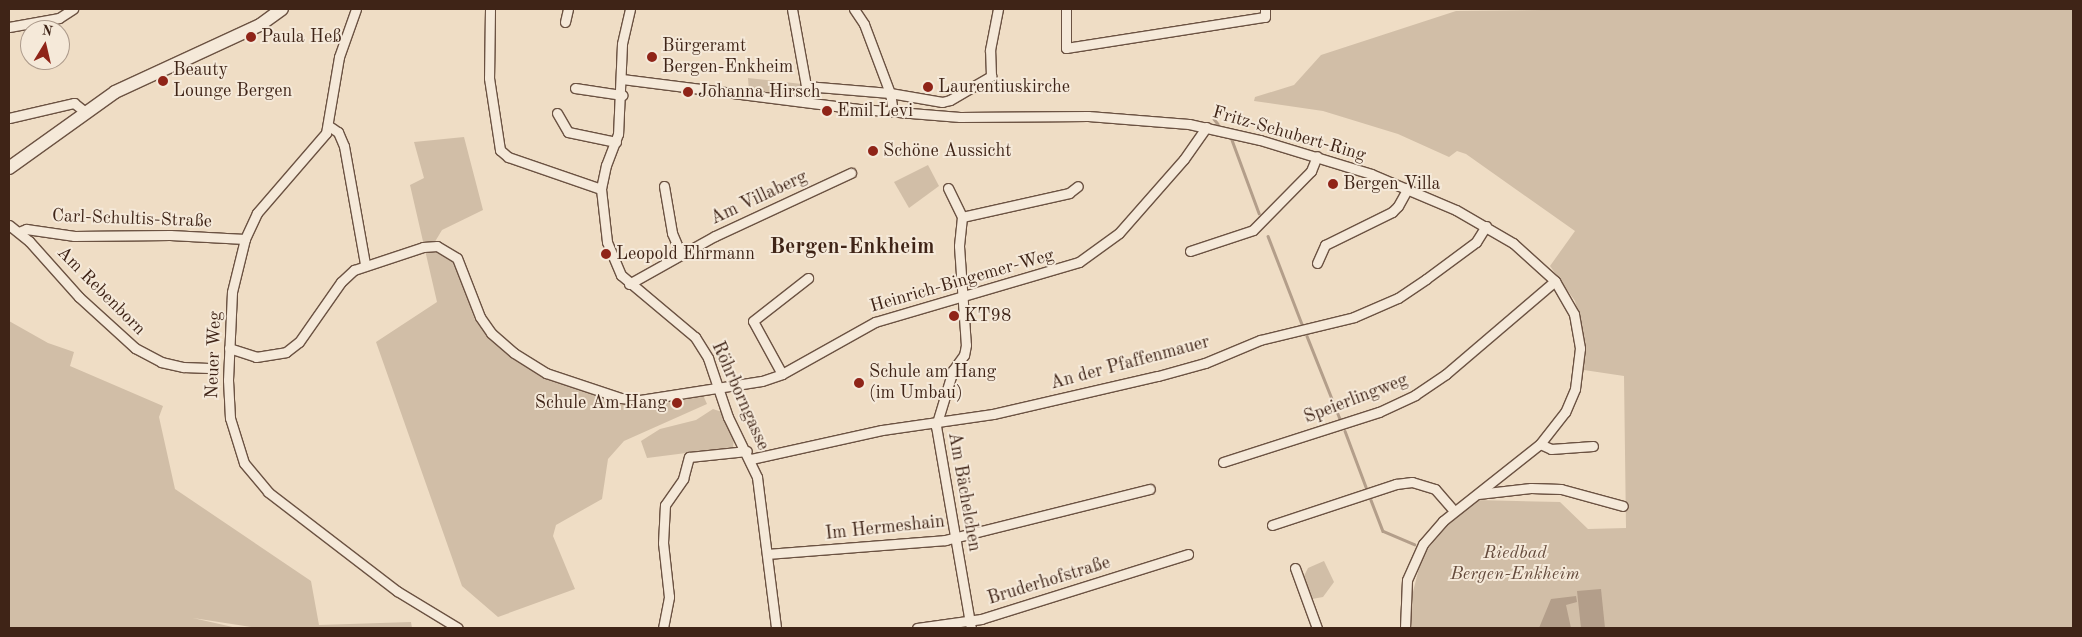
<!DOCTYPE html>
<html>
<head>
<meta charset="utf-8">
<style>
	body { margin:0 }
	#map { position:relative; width:2082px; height:637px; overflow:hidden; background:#efddc5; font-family:"Old Standard TT",serif }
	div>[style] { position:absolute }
	.green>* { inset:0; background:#d1bea7 }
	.water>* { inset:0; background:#b39e8a }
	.stream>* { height:2.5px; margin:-1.25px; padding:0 1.25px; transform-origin:1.25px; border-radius:1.25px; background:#b39e8a }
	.roads { filter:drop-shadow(1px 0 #6b5242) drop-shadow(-1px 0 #6b5242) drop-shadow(0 1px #6b5242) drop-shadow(0 -1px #6b5242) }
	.street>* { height:9px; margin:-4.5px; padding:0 4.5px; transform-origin:4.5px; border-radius:4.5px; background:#f5e9d9 }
	.secondary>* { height:12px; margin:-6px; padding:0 6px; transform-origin:6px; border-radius:6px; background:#f5e9d9 }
	.dots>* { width:14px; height:14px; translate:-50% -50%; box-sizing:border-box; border:2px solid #f5e9d9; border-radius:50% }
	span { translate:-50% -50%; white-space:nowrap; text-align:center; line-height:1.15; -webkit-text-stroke:4px #f5e9d9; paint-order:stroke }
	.poi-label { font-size:18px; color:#3f2417 }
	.left { translate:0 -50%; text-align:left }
	.right { translate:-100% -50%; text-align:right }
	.street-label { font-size:18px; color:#3f2417 }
	.park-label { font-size:18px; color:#644a3b; font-style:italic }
	.district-label { font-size:22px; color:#3f2417; font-weight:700 }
	.frame { position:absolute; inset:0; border:10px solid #3f2417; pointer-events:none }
	.north { position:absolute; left:20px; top:20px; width:50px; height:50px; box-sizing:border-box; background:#f5e9d9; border:1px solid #ac9a8b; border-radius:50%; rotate:9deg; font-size:14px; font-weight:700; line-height:20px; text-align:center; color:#3f2417 }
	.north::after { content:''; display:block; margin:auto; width:18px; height:22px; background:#8f2418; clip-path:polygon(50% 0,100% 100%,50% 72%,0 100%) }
</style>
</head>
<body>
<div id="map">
	<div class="green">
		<div style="clip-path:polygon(1620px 9px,2073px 9px,2073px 628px,1410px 628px,1409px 608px,1422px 556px,1457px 514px,1477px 500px,1560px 502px,1588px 529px,1626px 528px,1624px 376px,1584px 370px,1583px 332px,1575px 301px,1550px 266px,1575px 231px,1466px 154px,1457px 151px,1449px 157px,1398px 134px,1323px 111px,1254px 101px,1255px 97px,1294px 85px,1321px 55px,1456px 11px)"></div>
		<div style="clip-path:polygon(748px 78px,802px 84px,801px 95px,749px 91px)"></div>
		<div style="clip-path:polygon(464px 137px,483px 210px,442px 230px,430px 250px,438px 252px,454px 262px,475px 320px,495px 343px,529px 368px,620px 401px,640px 405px,703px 395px,707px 404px,624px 441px,608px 459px,602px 499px,556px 525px,553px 536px,575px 589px,498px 617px,462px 586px,376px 342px,437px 302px,410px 185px,424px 178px,414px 142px)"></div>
		<div style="clip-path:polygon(928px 165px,939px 186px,909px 208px,894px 182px)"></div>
		<div style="clip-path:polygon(9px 321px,48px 343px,74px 352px,70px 366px,163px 406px,159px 417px,175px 489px,311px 581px,319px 625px,411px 622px,412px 628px,258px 628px,193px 618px,237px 628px,9px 628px)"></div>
		<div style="clip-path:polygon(713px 409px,722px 412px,734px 438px,733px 447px,647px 458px,641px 441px,660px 429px,696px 420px)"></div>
		<div style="clip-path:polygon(1324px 561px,1334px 582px,1323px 597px,1312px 599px,1304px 576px,1308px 568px)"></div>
	</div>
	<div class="water">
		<div style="clip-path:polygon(1601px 589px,1605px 628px,1581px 628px,1577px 591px)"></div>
		<div style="clip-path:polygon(1576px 596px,1577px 602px,1566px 605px,1571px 628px,1539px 628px,1551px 599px)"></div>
	</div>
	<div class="stream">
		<div style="left:1214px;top:119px;width:6px;rotate:51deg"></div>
		<div style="left:1232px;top:140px;width:78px;rotate:69.7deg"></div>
		<div style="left:1268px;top:236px;width:94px;rotate:68.9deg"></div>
		<div style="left:1307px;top:336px;width:89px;rotate:68.3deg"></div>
		<div style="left:1345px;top:431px;width:60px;rotate:69.4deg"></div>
		<div style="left:1371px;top:500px;width:33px;rotate:69deg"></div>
		<div style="left:1383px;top:531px;width:34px;rotate:23deg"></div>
	</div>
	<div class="roads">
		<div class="street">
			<div style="left:356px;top:9px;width:51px;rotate:109.5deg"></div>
			<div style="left:339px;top:57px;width:77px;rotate:99.7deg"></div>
			<div style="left:326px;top:133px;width:106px;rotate:130.8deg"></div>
			<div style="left:257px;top:213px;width:29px;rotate:115deg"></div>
			<div style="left:245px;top:239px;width:55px;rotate:103.8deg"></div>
			<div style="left:232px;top:292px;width:88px;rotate:92.6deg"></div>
			<div style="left:228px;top:380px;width:38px;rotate:87deg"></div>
			<div style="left:230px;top:418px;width:47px;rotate:72.7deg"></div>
			<div style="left:244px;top:463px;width:38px;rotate:50deg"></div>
			<div style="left:268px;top:492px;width:163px;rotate:37.5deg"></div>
			<div style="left:397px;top:591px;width:71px;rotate:31.2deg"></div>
			<div style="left:490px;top:9px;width:69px;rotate:90.8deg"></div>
			<div style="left:489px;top:78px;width:73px;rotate:81.3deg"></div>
			<div style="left:500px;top:150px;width:11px;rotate:41deg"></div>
			<div style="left:508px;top:157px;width:98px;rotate:19deg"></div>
			<div style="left:630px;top:9px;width:36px;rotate:103deg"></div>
			<div style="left:622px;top:44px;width:90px;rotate:92.5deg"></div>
			<div style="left:618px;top:134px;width:33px;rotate:111deg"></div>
			<div style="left:606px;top:165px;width:25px;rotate:102deg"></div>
			<div style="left:601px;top:189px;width:53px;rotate:83.5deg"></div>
			<div style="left:607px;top:242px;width:36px;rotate:67deg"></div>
			<div style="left:621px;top:275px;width:97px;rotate:40deg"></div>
			<div style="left:695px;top:337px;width:25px;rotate:58deg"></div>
			<div style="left:708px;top:358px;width:62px;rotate:71.3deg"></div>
			<div style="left:728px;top:417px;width:67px;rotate:64.2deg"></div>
			<div style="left:757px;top:477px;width:152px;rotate:82.8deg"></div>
			<div style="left:792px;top:9px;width:78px;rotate:79.7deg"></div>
			<div style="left:806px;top:86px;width:16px;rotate:97deg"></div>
			<div style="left:854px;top:9px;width:18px;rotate:56deg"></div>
			<div style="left:864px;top:24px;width:74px;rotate:69.4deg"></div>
			<div style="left:890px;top:93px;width:19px;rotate:81deg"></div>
			<div style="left:1066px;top:9px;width:39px;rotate:90deg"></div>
			<div style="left:1066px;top:48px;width:201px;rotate:-8.9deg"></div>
			<div style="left:1265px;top:17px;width:8px;rotate:-90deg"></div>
			<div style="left:565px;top:22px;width:13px;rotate:-77deg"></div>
			<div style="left:9px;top:27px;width:51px;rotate:-10.2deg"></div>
			<div style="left:59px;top:18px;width:17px;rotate:-33deg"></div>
			<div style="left:622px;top:79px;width:241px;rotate:7.2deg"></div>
			<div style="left:861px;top:109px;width:99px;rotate:4.6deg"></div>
			<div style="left:960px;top:117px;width:128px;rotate:-0.4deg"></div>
			<div style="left:1088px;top:116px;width:101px;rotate:4.5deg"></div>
			<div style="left:1189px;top:124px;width:73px;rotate:12.7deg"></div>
			<div style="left:1260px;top:140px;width:116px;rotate:17deg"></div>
			<div style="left:1371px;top:174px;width:92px;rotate:23deg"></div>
			<div style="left:1456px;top:210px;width:66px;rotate:30.1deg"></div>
			<div style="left:1513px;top:243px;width:57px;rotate:42.1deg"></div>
			<div style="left:1555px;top:281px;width:38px;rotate:60deg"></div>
			<div style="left:1574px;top:314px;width:35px;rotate:80deg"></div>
			<div style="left:1580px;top:348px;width:41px;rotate:97deg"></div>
			<div style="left:1575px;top:389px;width:25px;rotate:113deg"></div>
			<div style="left:1565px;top:412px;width:41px;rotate:128deg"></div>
			<div style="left:1540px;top:444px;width:124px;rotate:141.6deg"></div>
			<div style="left:1443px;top:521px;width:30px;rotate:131deg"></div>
			<div style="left:1423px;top:544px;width:39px;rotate:114deg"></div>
			<div style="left:1407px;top:580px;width:48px;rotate:92.4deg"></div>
			<div style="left:806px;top:86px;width:84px;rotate:4.8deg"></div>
			<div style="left:890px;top:93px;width:53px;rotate:9.8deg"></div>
			<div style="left:942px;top:102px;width:8px;rotate:-14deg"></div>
			<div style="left:950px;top:100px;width:48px;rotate:-30.3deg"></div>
			<div style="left:991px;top:76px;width:26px;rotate:-92deg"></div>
			<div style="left:990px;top:50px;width:42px;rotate:-79deg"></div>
			<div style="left:575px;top:88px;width:48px;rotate:8.5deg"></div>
			<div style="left:557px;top:113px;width:22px;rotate:60deg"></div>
			<div style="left:568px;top:132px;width:49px;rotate:11.8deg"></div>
			<div style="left:9px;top:118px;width:67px;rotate:-13deg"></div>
			<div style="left:74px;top:103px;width:14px;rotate:39deg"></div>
			<div style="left:329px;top:126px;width:11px;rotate:34deg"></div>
			<div style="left:338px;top:132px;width:15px;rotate:67deg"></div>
			<div style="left:344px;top:146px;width:120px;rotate:79.9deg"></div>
			<div style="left:664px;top:186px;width:48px;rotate:80.3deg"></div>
			<div style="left:672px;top:233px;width:23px;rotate:67deg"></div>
			<div style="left:948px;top:188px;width:32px;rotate:64deg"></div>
			<div style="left:962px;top:217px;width:29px;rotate:96deg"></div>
			<div style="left:959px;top:246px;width:99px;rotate:86deg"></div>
			<div style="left:966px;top:345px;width:10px;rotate:101deg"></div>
			<div style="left:964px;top:355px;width:19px;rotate:126deg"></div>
			<div style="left:953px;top:370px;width:59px;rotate:106.9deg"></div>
			<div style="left:936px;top:426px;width:205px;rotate:80.2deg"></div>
			<div style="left:962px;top:217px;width:110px;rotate:-12.6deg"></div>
			<div style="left:1069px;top:193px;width:11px;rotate:-38deg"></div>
			<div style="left:9px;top:225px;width:26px;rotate:39deg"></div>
			<div style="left:29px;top:241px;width:75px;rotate:48.2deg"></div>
			<div style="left:79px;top:297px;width:76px;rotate:42.3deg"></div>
			<div style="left:135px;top:348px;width:30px;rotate:28deg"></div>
			<div style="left:161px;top:362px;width:23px;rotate:13deg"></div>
			<div style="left:183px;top:367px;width:26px;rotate:2deg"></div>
			<div style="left:19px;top:232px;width:8px;rotate:-23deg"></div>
			<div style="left:26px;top:229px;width:49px;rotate:8.3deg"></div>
			<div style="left:74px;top:236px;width:96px;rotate:-0.6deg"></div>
			<div style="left:170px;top:235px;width:75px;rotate:3.1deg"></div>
			<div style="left:1190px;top:251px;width:66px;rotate:-18.4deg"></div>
			<div style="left:1253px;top:230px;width:83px;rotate:-45.5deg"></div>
			<div style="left:1311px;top:171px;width:16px;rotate:-68deg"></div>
			<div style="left:1317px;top:263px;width:20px;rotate:-66deg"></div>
			<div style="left:1325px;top:245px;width:75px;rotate:-26.2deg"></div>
			<div style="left:1392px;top:212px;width:8px;rotate:-45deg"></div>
			<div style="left:1398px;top:206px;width:21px;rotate:-61deg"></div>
			<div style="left:629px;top:284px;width:98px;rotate:-29.2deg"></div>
			<div style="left:715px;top:236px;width:150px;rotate:-24.9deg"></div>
			<div style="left:229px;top:348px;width:28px;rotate:18deg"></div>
			<div style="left:256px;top:357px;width:30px;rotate:-9deg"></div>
			<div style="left:286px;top:352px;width:16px;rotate:-38deg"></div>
			<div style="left:299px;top:342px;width:73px;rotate:-55deg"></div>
			<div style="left:341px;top:282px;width:18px;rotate:-43deg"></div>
			<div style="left:354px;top:270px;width:73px;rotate:-18.4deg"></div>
			<div style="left:423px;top:247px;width:14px;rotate:-4deg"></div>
			<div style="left:437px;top:246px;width:23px;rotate:31deg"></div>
			<div style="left:457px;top:258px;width:63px;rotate:68.7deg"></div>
			<div style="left:480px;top:317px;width:19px;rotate:55deg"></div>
			<div style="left:491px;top:333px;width:30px;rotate:41deg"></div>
			<div style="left:514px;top:353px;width:38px;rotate:32deg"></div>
			<div style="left:546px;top:373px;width:79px;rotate:18.4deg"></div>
			<div style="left:621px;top:398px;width:19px;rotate:6deg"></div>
			<div style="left:640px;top:400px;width:123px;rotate:-8.9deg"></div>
			<div style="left:762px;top:381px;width:21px;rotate:-19deg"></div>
			<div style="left:782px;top:374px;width:107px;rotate:-29.2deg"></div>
			<div style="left:875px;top:322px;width:213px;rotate:-16.4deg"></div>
			<div style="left:1079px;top:262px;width:49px;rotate:-35.9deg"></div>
			<div style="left:1119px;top:233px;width:98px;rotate:-48.7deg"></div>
			<div style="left:1184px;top:159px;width:39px;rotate:-55deg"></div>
			<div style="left:782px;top:374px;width:60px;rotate:-118.7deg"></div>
			<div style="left:753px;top:321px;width:70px;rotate:-38deg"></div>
			<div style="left:1540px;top:444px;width:12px;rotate:24deg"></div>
			<div style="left:1551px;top:449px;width:42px;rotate:-4.1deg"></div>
			<div style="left:751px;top:459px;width:134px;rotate:-12.5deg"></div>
			<div style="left:882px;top:430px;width:112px;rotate:-8.2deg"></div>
			<div style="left:993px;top:414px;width:169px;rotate:-13deg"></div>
			<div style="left:1158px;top:376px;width:49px;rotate:-15.5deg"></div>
			<div style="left:1205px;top:363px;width:60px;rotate:-22.7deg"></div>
			<div style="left:1260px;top:340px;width:97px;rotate:-13.7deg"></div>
			<div style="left:1354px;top:317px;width:48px;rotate:-23.4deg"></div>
			<div style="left:1398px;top:298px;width:34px;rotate:-34deg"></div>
			<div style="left:1426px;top:279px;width:62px;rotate:-36.5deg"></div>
			<div style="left:1476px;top:242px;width:19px;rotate:-58deg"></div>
			<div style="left:1223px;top:462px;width:164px;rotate:-17.8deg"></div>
			<div style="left:1379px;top:412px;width:40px;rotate:-25deg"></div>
			<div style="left:1415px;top:395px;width:37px;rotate:-34deg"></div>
			<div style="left:1446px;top:374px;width:143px;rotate:-40.5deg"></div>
			<div style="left:1478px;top:494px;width:53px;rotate:-6.5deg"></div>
			<div style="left:1531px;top:488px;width:30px;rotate:2deg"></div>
			<div style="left:1561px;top:489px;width:64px;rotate:15.3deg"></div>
			<div style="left:1272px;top:525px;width:131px;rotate:-18.3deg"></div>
			<div style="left:1396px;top:484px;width:16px;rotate:-7deg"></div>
			<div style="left:1412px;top:482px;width:24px;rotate:17deg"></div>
			<div style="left:1435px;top:489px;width:29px;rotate:49deg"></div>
			<div style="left:768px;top:554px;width:178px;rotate:-4.5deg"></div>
			<div style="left:945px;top:540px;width:211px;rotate:-14deg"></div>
			<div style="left:1295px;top:568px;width:64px;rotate:69.9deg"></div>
			<div style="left:663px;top:628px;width:32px;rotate:-79deg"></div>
			<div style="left:669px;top:597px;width:54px;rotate:-96.3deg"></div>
			<div style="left:663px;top:543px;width:38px;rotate:-87deg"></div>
			<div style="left:665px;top:505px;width:32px;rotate:-55deg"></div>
			<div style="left:683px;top:479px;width:23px;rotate:-75deg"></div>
			<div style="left:689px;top:457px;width:58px;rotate:-5.9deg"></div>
			<div style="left:917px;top:628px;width:65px;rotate:-8deg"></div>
			<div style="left:981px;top:619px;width:217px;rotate:-17.4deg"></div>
		</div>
		<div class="secondary">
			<div style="left:9px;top:168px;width:130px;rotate:-35.6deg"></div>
			<div style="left:115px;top:92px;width:160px;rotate:-24.8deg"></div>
			<div style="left:260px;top:25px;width:27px;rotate:-36deg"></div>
		</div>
	</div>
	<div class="dots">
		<div style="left:251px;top:37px;background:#8f2418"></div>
		<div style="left:652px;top:57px;background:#8f2418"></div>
		<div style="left:163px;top:81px;background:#8f2418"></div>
		<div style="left:928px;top:87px;background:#8f2418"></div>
		<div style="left:688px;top:92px;background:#8f2418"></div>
		<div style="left:827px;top:111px;background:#8f2418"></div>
		<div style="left:873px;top:151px;background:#8f2418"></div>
		<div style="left:1333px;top:184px;background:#8f2418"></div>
		<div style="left:606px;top:254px;background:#8f2418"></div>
		<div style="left:954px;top:316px;background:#8f2418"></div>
		<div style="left:859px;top:383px;background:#8f2418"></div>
		<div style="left:677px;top:403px;background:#8f2418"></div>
	</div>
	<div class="poi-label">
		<span class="left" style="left:261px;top:37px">Paula Heß</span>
		<span class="left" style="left:662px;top:57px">Bürgeramt<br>Bergen-Enkheim</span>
		<span class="left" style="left:173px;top:81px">Beauty<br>Lounge Bergen</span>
		<span class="left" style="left:938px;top:87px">Laurentiuskirche</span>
		<span class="left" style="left:698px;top:92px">Johanna Hirsch</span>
		<span class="left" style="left:837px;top:111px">Emil Levi</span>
		<span class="left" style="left:883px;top:151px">Schöne Aussicht</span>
		<span class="left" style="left:1343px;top:184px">Bergen Villa</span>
		<span class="left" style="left:616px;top:254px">Leopold Ehrmann</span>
		<span class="left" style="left:964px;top:316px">KT98</span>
		<span class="left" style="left:869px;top:383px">Schule am Hang<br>(im Umbau)</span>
		<span class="right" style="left:667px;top:403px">Schule Am Hang</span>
	</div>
	<div class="street-label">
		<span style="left:1289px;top:134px;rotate:16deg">Fritz-Schubert-Ring</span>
		<span style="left:759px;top:198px;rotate:-25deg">Am Villaberg</span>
		<span style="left:132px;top:219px;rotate:2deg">Carl-Schultis-Straße</span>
		<span style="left:962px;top:281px;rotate:-16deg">Heinrich-Bingemer-Weg</span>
		<span style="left:101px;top:291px;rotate:45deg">Am Rebenborn</span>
		<span style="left:214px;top:355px;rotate:-88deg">Neuer Weg</span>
		<span style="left:1130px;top:363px;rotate:-15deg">An der Pfaffenmauer</span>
		<span style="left:740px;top:396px;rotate:66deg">Röhrborngasse</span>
		<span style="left:1356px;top:399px;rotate:-21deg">Speierlingweg</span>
		<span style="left:964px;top:492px;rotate:80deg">Am Bächelchen</span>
		<span style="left:885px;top:528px;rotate:-6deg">Im Hermeshain</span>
		<span style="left:1049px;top:581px;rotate:-17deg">Bruderhofstraße</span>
	</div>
	<div class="park-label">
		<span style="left:1515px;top:564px">Riedbad<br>Bergen-Enkheim</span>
	</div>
	<div class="district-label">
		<span style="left:852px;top:248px">Bergen-Enkheim</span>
	</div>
	<div class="frame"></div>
	<div class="north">N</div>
</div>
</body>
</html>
